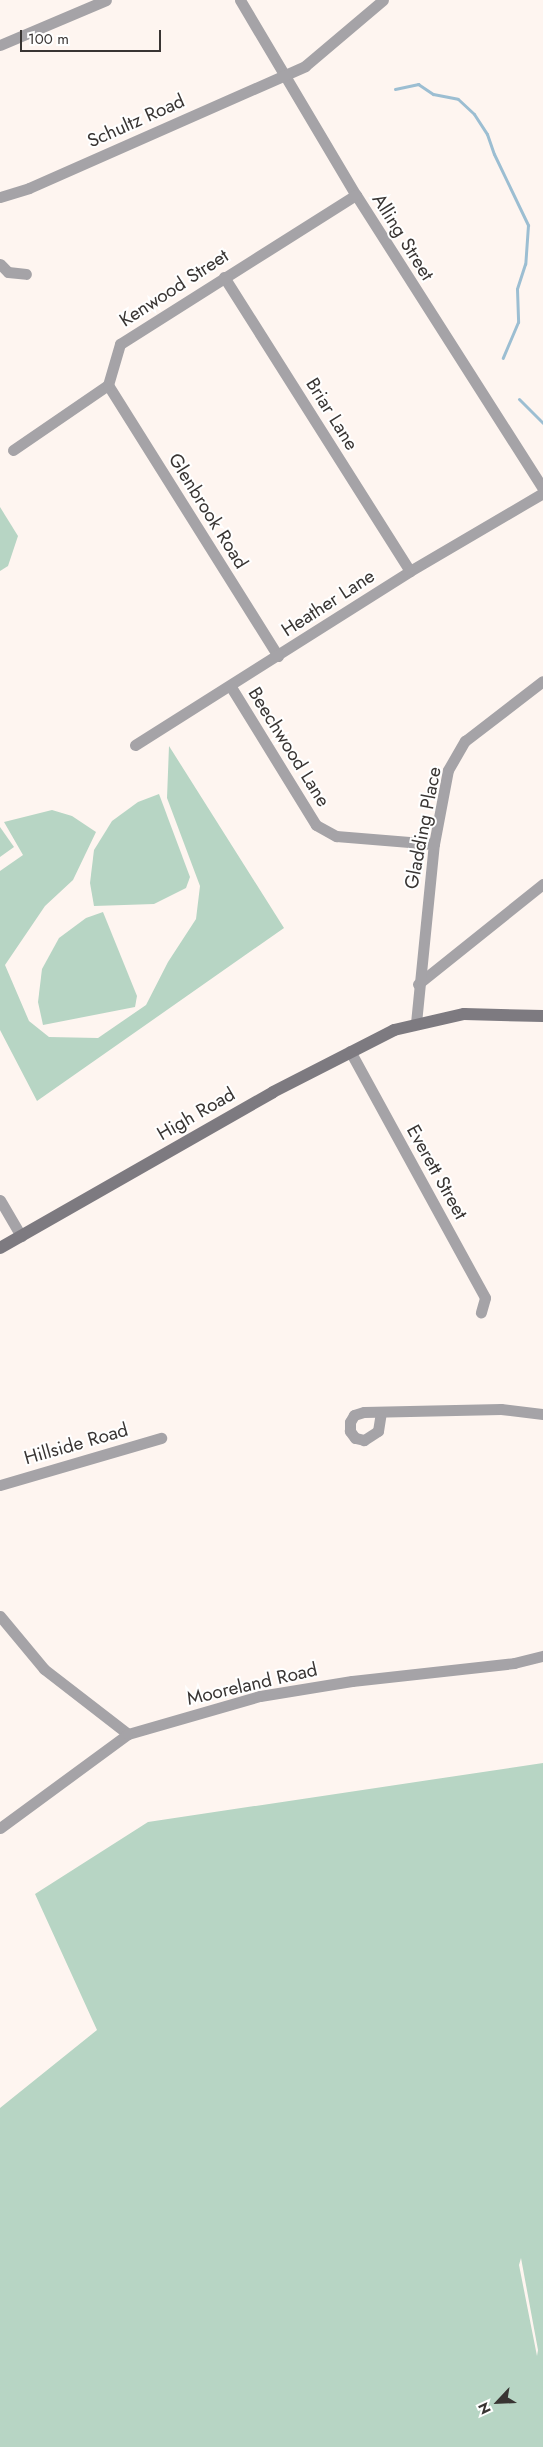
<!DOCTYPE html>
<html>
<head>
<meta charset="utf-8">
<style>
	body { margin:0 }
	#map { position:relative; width:543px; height:2447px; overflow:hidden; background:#fef5f0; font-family:Jost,sans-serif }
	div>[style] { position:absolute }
	.green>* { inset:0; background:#b7d5c4 }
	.stream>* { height:3px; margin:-1.5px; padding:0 1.5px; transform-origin:1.5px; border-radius:1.5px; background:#9cbed2 }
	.street>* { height:11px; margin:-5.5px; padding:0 5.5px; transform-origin:5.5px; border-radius:5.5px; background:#a5a3a7 }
	.secondary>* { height:12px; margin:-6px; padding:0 6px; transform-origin:6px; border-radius:6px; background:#7d7a80 }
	span { translate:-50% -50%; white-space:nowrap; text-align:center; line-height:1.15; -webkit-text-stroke:4px #fff; paint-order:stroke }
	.street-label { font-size:19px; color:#393533 }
	.north { position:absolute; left:473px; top:2377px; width:50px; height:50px; -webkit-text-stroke:4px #fff; paint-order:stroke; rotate:245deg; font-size:14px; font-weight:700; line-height:20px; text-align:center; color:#393533 }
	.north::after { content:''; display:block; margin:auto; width:18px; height:22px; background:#393533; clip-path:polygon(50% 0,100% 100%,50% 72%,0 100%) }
	.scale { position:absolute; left:20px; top:30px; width:141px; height:22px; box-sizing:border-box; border:2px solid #393533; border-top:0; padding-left:6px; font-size:15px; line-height:18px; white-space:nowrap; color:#393533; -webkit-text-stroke:4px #fff; paint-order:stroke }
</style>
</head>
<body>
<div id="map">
	<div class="green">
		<div style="clip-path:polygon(0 507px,18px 536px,8px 566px,0 571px)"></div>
		<div style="clip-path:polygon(169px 746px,284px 928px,37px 1101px,0 1030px,0 871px,23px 855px,4px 822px,52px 810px,72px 816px,96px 832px,73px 880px,45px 906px,5px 965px,29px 1021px,49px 1037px,98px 1038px,146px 1005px,168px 962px,196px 919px,200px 886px,167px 798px)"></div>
		<div style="clip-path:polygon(159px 794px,190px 877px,186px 888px,154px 904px,94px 906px,90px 883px,94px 850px,112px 821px,138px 802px)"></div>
		<div style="clip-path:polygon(0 827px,14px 847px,0 857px)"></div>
		<div style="clip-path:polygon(103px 912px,137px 996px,135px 1007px,43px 1025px,38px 1002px,42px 969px,59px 938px,86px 918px)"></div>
		<div style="clip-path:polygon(evenodd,543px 1763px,543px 2447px,0 2447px,0 2108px,97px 2030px,35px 1894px,148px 1822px,543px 1763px,521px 2258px,538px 2350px,537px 2356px,519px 2265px,521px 2258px)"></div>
	</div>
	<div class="stream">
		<div style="left:395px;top:89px;width:24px;rotate:-12deg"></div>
		<div style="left:418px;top:84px;width:18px;rotate:34deg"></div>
		<div style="left:433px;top:94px;width:25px;rotate:11deg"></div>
		<div style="left:458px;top:99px;width:22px;rotate:43deg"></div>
		<div style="left:474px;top:114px;width:24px;rotate:57deg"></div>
		<div style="left:487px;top:134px;width:21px;rotate:71deg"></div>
		<div style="left:494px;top:154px;width:79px;rotate:64.4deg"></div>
		<div style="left:528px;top:225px;width:39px;rotate:94deg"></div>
		<div style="left:525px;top:264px;width:26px;rotate:108deg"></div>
		<div style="left:517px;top:289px;width:33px;rotate:88deg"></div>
		<div style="left:518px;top:322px;width:39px;rotate:113deg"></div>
		<div style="left:519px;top:399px;width:34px;rotate:45deg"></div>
	</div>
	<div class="street">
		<div style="left:240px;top:0;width:227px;rotate:59.3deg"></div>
		<div style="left:356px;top:195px;width:348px;rotate:57.5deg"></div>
		<div style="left:0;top:45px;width:115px;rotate:-23deg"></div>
		<div style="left:0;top:197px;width:30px;rotate:-17deg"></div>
		<div style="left:29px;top:188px;width:302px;rotate:-23.8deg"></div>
		<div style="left:305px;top:66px;width:102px;rotate:-40.2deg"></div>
		<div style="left:0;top:264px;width:11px;rotate:45deg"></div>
		<div style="left:8px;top:272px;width:18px;rotate:6deg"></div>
		<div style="left:224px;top:277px;width:348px;rotate:57.7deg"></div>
		<div style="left:108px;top:385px;width:320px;rotate:57.9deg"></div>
		<div style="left:13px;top:450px;width:115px;rotate:-34.4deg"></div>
		<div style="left:108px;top:385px;width:43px;rotate:-73.7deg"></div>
		<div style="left:120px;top:344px;width:279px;rotate:-32.3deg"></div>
		<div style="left:231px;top:687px;width:162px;rotate:58.4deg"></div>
		<div style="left:316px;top:825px;width:23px;rotate:29deg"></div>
		<div style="left:336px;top:836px;width:98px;rotate:4.7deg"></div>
		<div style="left:135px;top:745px;width:325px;rotate:-32.3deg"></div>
		<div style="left:410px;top:571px;width:154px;rotate:-30.4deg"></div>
		<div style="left:418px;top:984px;width:160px;rotate:-38.7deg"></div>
		<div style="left:416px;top:1023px;width:180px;rotate:-84.3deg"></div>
		<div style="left:434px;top:844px;width:75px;rotate:-79.3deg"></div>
		<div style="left:448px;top:770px;width:34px;rotate:-60deg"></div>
		<div style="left:465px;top:741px;width:98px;rotate:-37.6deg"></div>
		<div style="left:350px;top:1051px;width:281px;rotate:61.3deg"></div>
		<div style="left:485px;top:1298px;width:15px;rotate:106deg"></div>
		<div style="left:0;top:1200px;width:42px;rotate:59.7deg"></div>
		<div style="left:381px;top:1412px;width:19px;rotate:99deg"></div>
		<div style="left:378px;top:1431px;width:17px;rotate:147deg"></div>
		<div style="left:364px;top:1440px;width:9px;rotate:-167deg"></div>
		<div style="left:355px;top:1438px;width:9px;rotate:-126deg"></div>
		<div style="left:350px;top:1431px;width:9px;rotate:-90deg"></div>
		<div style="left:350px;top:1422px;width:8px;rotate:-60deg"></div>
		<div style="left:354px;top:1415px;width:10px;rotate:-17deg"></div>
		<div style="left:364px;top:1412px;width:137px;rotate:-1.3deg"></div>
		<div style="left:501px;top:1409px;width:42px;rotate:6.8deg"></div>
		<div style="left:0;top:1485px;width:168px;rotate:-16.3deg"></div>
		<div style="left:0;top:1616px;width:69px;rotate:50.3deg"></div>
		<div style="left:44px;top:1669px;width:106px;rotate:37.7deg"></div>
		<div style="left:0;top:1828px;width:159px;rotate:-36.3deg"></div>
		<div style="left:128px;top:1734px;width:137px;rotate:-16.1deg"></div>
		<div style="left:260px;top:1696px;width:93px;rotate:-9.3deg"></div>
		<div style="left:352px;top:1681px;width:163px;rotate:-6.3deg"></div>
		<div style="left:514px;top:1663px;width:30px;rotate:-14deg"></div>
	</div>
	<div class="secondary">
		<div style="left:0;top:1248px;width:314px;rotate:-29.7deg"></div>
		<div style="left:273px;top:1092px;width:136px;rotate:-27.1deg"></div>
		<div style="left:394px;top:1030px;width:72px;rotate:-12.9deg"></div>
		<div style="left:464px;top:1014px;width:79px;rotate:1.5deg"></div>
	</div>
	<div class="street-label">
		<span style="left:136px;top:121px;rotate:-24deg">Schultz Road</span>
		<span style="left:403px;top:237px;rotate:58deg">Alling Street</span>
		<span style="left:174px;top:288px;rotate:-33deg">Kenwood Street</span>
		<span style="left:332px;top:414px;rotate:58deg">Briar Lane</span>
		<span style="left:208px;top:511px;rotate:58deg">Glenbrook Road</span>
		<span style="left:328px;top:603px;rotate:-33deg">Heather Lane</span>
		<span style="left:289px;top:747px;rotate:58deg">Beechwood Lane</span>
		<span style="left:423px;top:828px;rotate:-79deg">Gladding Place</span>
		<span style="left:196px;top:1114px;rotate:-30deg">High Road</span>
		<span style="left:437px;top:1172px;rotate:61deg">Everett Street</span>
		<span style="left:76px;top:1444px;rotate:-16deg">Hillside Road</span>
		<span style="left:252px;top:1684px;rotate:-13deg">Mooreland Road</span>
	</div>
	<div class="north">N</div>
	<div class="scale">100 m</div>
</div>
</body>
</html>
